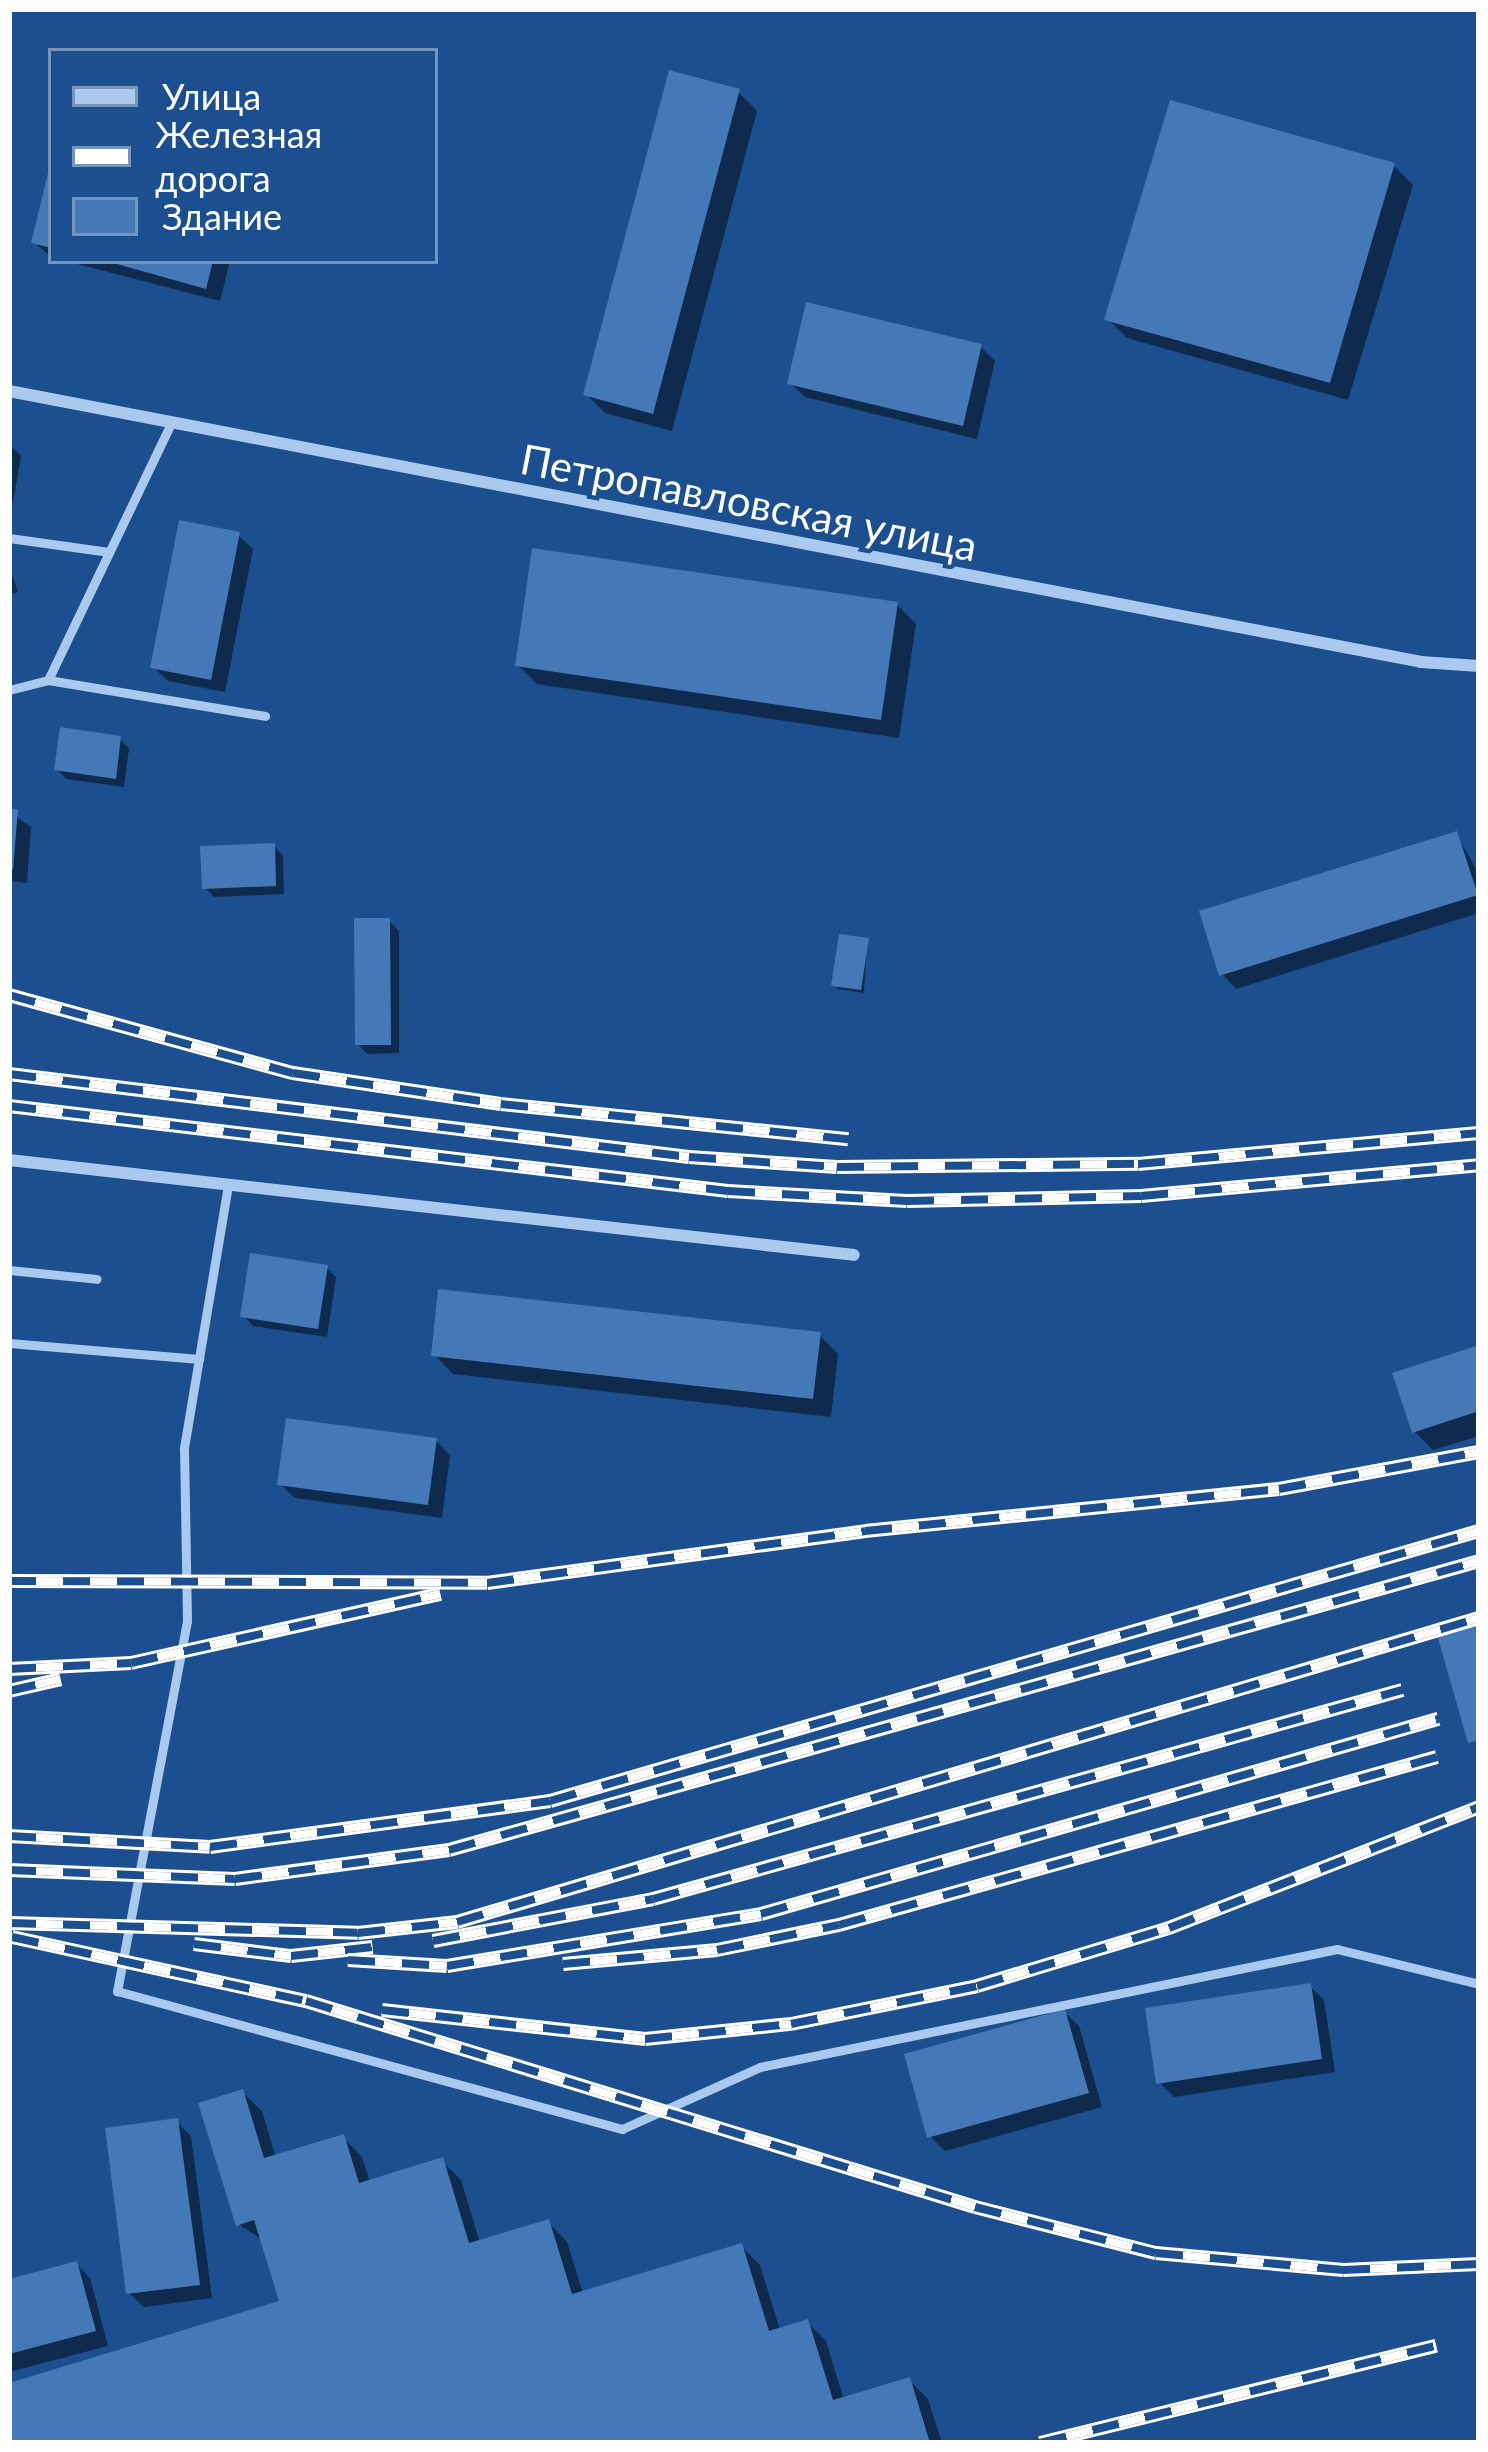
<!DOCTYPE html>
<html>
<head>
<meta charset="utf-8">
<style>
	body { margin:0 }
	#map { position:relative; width:1488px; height:2452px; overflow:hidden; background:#1b4f8f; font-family:Lato,sans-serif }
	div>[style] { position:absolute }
	.shadow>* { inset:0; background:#0007 }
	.building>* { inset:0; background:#4478b7 }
	.service>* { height:9px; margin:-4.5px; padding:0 4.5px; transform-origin:4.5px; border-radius:4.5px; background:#a9c9ee }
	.minor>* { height:12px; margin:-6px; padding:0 6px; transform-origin:6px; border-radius:6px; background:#a9c9ee }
	.rail>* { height:14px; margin-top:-7px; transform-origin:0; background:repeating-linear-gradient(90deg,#1b4f8f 0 27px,#fff 0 54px); box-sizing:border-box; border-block:3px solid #fff }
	span { translate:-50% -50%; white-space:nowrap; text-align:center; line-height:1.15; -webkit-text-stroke:9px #1b4f8f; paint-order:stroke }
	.street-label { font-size:42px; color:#fff }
	.frame { position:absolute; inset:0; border:12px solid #fff; pointer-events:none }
	.legend { position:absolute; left:48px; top:48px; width:390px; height:216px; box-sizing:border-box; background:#1b4f8f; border:3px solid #7695bc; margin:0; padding:15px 21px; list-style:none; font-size:36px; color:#fff }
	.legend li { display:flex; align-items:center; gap:24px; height:60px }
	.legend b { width:60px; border:3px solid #7695bc }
</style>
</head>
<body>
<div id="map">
	<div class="shadow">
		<div style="clip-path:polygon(738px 92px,757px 111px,672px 431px,605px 413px,586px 394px)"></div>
		<div style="clip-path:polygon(1394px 166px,1413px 185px,1348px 400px,1127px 338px,1108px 319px)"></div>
		<div style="clip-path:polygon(51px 176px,51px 257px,34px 242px)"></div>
		<div style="clip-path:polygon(66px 261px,230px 261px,220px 301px)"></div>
		<div style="clip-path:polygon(981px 347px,995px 361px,977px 439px,805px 397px,790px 383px)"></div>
		<div style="clip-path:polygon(9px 444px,21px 456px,12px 507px,9px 506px)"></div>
		<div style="clip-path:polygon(238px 535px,253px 549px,225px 692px,168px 681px,153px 667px)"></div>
		<div style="clip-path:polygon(9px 566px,18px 592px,9px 595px)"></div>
		<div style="clip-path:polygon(897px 605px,916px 624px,899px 738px,537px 684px,518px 665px)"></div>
		<div style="clip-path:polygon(120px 739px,129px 748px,124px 787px,66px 779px,57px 769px)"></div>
		<div style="clip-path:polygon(9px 812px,31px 827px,27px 883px,9px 881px)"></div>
		<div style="clip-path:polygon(1456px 834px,1479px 874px,1479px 913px,1236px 989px,1222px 974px)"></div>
		<div style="clip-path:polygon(274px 846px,283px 856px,284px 894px,214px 897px,205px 888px)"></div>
		<div style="clip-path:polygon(389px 921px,399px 931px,399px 1053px,367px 1054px,358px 1044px)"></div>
		<div style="clip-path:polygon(867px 941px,864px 993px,838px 989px,834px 985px)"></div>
		<div style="clip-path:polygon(327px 1268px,336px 1277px,327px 1337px,253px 1326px,244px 1316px)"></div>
		<div style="clip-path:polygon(819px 1335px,838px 1354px,831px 1417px,453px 1374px,434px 1354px)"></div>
		<div style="clip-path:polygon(1479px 1348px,1479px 1436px,1433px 1450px,1414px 1431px)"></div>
		<div style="clip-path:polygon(436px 1441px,450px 1455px,442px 1518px,295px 1498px,280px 1484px)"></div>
		<div style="clip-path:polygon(1310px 1986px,1324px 2000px,1335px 2072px,1174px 2097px,1159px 2082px)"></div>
		<div style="clip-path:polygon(1064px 2012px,1079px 2026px,1102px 2107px,945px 2151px,930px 2136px)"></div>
		<div style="clip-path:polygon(242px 2092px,262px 2111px,276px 2158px,343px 2137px,362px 2157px,370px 2182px,442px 2161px,461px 2180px,480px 2243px,548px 2222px,567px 2242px,583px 2294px,741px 2246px,760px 2265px,780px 2330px,807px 2322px,826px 2341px,844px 2400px,909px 2380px,928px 2399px,942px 2443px,9px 2443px,9px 2386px,282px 2303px,264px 2241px,238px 2224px)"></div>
		<div style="clip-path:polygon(177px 2122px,191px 2136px,212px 2298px,144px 2307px,129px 2293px)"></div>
		<div style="clip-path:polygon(76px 2264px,90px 2278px,108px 2346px,9px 2372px,9px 2282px)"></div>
	</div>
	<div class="building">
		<div style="clip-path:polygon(669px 70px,740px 89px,653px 414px,583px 395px)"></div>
		<div style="clip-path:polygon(1170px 100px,1395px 163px,1330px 383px,1104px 320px)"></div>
		<div style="clip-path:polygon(49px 169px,51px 169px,51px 248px,31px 243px)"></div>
		<div style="clip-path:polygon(106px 261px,213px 261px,206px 289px)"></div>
		<div style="clip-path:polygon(806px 302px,982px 344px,963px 426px,787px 384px)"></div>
		<div style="clip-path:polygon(179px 520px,240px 532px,211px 680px,150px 668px)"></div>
		<div style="clip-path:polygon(532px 548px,898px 602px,881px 720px,515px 666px)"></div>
		<div style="clip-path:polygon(60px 727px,121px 736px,116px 779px,54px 770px)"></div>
		<div style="clip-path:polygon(9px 809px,18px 809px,13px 870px,9px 869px)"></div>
		<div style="clip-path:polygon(1457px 831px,1478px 895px,1219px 976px,1199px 911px)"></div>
		<div style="clip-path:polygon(275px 843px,276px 886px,202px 889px,200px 846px)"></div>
		<div style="clip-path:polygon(354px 918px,390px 918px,391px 1045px,355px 1045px)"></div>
		<div style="clip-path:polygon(839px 934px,869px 938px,861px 990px,831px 986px)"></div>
		<div style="clip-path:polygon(250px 1253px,328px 1265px,318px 1329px,240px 1317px)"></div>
		<div style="clip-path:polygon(438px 1289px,821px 1332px,813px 1399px,431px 1356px)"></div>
		<div style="clip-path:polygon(1479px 1345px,1479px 1411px,1412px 1433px,1392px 1373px)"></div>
		<div style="clip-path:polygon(286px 1418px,437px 1438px,428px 1505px,277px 1485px)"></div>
		<div style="clip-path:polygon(1479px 1619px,1479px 1740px,1468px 1743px,1436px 1631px)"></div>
		<div style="clip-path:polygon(1311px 1983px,1322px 2059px,1156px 2084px,1145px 2008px)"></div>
		<div style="clip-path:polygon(1065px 2009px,1089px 2093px,927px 2138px,904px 2054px)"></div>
		<div style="clip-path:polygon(243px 2089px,264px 2158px,344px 2134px,359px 2183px,443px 2157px,469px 2243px,549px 2219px,572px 2294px,742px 2243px,769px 2331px,808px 2319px,833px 2400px,910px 2377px,930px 2443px,9px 2443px,9px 2383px,279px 2301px,254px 2220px,236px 2226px,198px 2103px)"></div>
		<div style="clip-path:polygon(178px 2118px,200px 2285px,126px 2294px,105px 2128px)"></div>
		<div style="clip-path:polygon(77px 2261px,96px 2331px,9px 2354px,9px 2279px)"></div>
	</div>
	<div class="service">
		<div style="left:9px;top:538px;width:101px;rotate:8deg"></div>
		<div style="left:48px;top:680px;width:220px;rotate:9.4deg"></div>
		<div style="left:9px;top:690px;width:40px;rotate:-14.4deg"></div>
		<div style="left:48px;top:680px;width:280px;rotate:-64.4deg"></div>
		<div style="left:228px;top:1185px;width:267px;rotate:99.5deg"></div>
		<div style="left:184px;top:1448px;width:173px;rotate:89deg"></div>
		<div style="left:187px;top:1621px;width:377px;rotate:100.7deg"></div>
		<div style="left:117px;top:1991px;width:524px;rotate:15.28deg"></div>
		<div style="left:622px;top:2129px;width:151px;rotate:-24.2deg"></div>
		<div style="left:760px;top:2067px;width:589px;rotate:-11.56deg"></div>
		<div style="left:1337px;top:1949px;width:146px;rotate:13.8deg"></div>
		<div style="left:9px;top:1270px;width:88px;rotate:5.8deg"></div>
		<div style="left:9px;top:1343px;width:191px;rotate:4.8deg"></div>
	</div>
	<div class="minor">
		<div style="left:9px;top:391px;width:1438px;rotate:10.86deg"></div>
		<div style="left:1421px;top:662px;width:58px;rotate:3.9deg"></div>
		<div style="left:9px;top:1160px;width:850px;rotate:6.41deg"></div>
	</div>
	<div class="rail">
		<div style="left:9px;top:995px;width:295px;rotate:15.4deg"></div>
		<div style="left:293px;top:1073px;width:210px;rotate:8.5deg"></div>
		<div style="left:501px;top:1104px;width:349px;rotate:5.8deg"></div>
		<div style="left:9px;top:1074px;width:685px;rotate:6.96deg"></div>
		<div style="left:689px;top:1157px;width:148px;rotate:3.9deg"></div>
		<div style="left:837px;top:1167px;width:301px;rotate:-0.6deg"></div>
		<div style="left:1138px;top:1164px;width:342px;rotate:-5.2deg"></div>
		<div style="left:9px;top:1106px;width:724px;rotate:6.74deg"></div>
		<div style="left:728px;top:1191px;width:179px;rotate:3.2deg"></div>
		<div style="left:907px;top:1201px;width:234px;rotate:-1.2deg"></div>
		<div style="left:1141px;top:1196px;width:339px;rotate:-5.2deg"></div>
		<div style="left:9px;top:1581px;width:478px;rotate:0.2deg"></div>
		<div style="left:487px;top:1583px;width:382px;rotate:-7.8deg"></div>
		<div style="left:865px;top:1531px;width:416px;rotate:-5.8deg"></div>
		<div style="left:1279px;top:1489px;width:203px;rotate:-10.5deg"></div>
		<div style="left:9px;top:1669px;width:122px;rotate:-2.8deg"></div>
		<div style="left:131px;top:1663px;width:317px;rotate:-12.6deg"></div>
		<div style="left:9px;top:1691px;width:53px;rotate:-13deg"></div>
		<div style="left:9px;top:1836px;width:201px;rotate:3.1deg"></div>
		<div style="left:210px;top:1847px;width:343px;rotate:-7.7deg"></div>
		<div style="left:550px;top:1801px;width:967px;rotate:-16.21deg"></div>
		<div style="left:9px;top:1870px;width:226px;rotate:2.3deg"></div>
		<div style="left:235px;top:1879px;width:216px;rotate:-7.7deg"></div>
		<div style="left:449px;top:1850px;width:1070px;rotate:-15.67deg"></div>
		<div style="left:9px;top:1923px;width:349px;rotate:1.6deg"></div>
		<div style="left:358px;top:1933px;width:100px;rotate:-6.3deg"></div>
		<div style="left:457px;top:1922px;width:1066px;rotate:-16.57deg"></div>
		<div style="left:12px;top:1937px;width:301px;rotate:12.3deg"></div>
		<div style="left:306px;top:2001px;width:700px;rotate:17.11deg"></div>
		<div style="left:975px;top:2207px;width:187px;rotate:14.3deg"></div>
		<div style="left:1156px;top:2253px;width:188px;rotate:5.2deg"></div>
		<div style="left:1343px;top:2270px;width:136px;rotate:-2.5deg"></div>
		<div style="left:433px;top:1941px;width:224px;rotate:-10.8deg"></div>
		<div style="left:653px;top:1899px;width:778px;rotate:-15.59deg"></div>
		<div style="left:194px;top:1944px;width:98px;rotate:7.1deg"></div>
		<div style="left:291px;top:1956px;width:82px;rotate:-6.3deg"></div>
		<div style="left:348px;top:1960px;width:99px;rotate:3.5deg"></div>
		<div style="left:447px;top:1966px;width:318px;rotate:-9.4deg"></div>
		<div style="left:761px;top:1914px;width:705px;rotate:-16.07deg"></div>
		<div style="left:563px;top:1964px;width:155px;rotate:-5.2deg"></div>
		<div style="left:717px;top:1950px;width:125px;rotate:-11.6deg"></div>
		<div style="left:839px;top:1925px;width:621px;rotate:-15.69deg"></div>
		<div style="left:382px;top:2010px;width:265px;rotate:6.3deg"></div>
		<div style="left:645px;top:2039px;width:147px;rotate:-5.9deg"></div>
		<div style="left:791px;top:2024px;width:190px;rotate:-11.5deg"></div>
		<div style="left:977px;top:1986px;width:201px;rotate:-16.8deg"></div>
		<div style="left:1169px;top:1928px;width:333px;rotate:-21.3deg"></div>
		<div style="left:1040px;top:2443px;width:408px;rotate:-13.8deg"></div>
	</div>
	<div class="street-label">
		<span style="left:749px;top:502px;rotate:11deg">Петропавловская улица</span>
	</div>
	<div class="frame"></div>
	<ul class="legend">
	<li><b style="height:15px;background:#a9c9ee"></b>Улица</li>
	<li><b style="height:15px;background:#fff"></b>Железная дорога</li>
	<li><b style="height:33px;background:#4478b7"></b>Здание</li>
	</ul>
</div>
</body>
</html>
